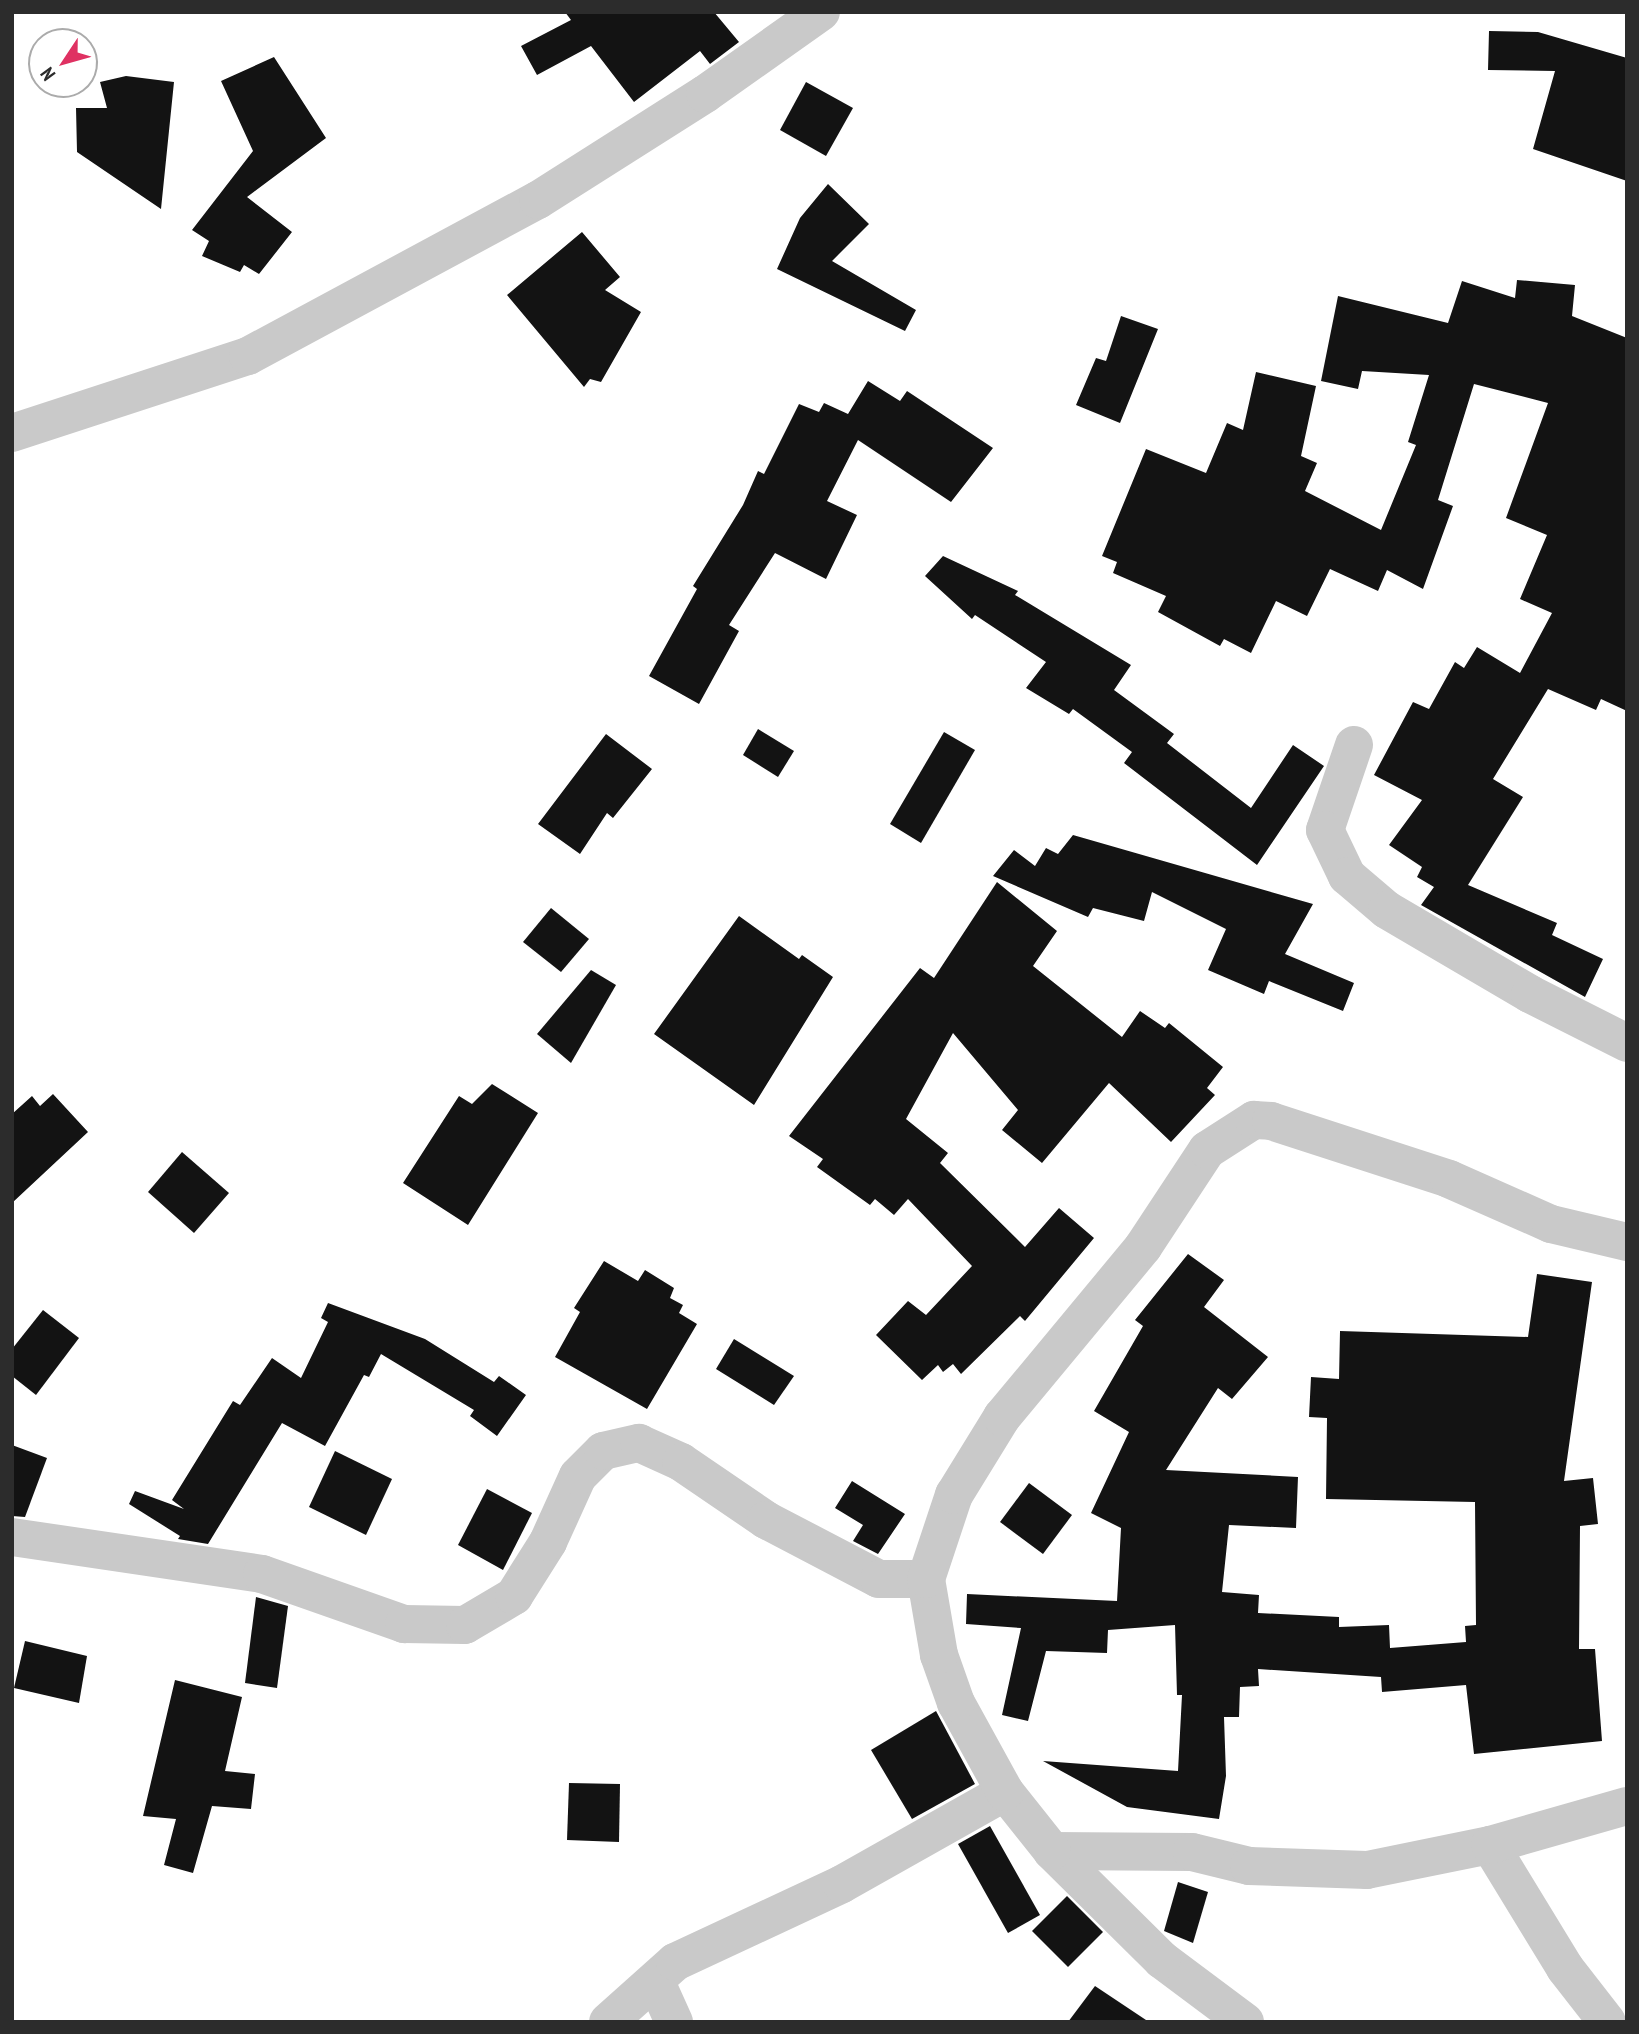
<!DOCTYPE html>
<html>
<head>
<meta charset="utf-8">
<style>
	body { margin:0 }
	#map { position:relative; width:1639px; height:2034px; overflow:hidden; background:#fff; font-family:"PT Sans Narrow",sans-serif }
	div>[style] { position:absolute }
	.building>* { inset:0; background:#131313 }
	.street>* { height:38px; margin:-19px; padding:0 19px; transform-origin:19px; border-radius:19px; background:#c9c9c9 }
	span { translate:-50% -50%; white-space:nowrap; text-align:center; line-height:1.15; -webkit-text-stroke:7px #fff; paint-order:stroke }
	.frame { position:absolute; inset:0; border:14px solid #2c2c2c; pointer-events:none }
	.north { position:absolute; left:28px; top:28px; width:70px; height:70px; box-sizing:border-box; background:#fff; border:2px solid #ababab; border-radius:50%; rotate:234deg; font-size:19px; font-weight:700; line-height:28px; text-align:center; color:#2c2c2c }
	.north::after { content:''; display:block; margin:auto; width:24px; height:32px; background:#df3162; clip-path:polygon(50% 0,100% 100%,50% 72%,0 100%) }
</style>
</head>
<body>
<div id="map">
	<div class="building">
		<div style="clip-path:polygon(565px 12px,714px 12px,739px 42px,710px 64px,700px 51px,634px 102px,591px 46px,537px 75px,521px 46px,571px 20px)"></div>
		<div style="clip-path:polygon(1489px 31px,1538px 32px,1627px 58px,1627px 181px,1533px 149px,1555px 71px,1488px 70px)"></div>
		<div style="clip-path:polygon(274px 57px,326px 138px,247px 197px,292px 232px,259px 274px,244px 265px,240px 272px,202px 256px,209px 241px,192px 230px,253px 151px,221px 81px)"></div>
		<div style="clip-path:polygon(126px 76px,174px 82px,161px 209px,77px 152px,76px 108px,107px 108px,100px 82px)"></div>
		<div style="clip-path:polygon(806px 82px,853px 108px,826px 156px,780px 130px)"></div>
		<div style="clip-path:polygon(828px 184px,869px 224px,832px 261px,916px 310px,905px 331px,777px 269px,800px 218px)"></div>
		<div style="clip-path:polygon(582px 232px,620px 277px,605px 290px,641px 312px,601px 382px,590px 379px,584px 387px,507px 295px)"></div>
		<div style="clip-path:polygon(1517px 280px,1575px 285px,1572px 316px,1627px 338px,1627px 711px,1601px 699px,1596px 710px,1548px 689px,1493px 779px,1523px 797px,1468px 885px,1557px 923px,1552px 935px,1603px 959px,1585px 997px,1421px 905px,1434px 887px,1417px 877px,1422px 867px,1389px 845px,1422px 800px,1374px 775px,1413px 702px,1429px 709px,1455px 662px,1464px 668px,1477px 647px,1520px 673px,1552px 613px,1520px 599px,1547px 535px,1506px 518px,1548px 403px,1474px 384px,1438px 500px,1453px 506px,1423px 589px,1387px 570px,1378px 591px,1330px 569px,1307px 616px,1276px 601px,1251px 653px,1224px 639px,1220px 646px,1158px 612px,1166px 596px,1113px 573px,1117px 562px,1102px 556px,1146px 449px,1206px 473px,1227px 423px,1243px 430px,1256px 372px,1316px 386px,1301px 456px,1317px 463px,1305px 491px,1381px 530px,1416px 445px,1408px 442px,1429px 375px,1362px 371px,1358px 389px,1321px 381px,1338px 296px,1448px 323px,1462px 281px,1515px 298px)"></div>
		<div style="clip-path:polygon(1121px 316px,1158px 329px,1120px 423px,1076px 405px,1096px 358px,1106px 361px)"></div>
		<div style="clip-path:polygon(868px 381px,900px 401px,907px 391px,993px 448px,951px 502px,858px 440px,827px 501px,857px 515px,826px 579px,775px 553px,729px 625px,739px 631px,699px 704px,649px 676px,697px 589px,693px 586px,743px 505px,758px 471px,764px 474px,799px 404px,819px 412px,824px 403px,848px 414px)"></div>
		<div style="clip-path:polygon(943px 556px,1018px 591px,1015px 595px,1131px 665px,1114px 690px,1174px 734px,1167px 743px,1251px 808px,1293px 745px,1324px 766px,1257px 865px,1124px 763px,1132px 752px,1073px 709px,1069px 714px,1026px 688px,1046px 662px,975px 615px,972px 619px,925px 576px)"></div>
		<div style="clip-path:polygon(758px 729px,794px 751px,778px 777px,743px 755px)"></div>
		<div style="clip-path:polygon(944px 732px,975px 750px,921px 843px,890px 824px)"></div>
		<div style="clip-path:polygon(606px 734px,652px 769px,613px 818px,607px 813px,580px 854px,538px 824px)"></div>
		<div style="clip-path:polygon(1073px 835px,1313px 904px,1285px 954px,1354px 983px,1343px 1011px,1269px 981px,1264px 994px,1208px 970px,1226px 929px,1152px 892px,1144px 921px,1093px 908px,1088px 917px,993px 876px,1014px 850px,1035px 866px,1046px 848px,1058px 854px)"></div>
		<div style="clip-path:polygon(997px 882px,1057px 931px,1033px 966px,1122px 1037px,1140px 1011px,1165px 1028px,1169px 1023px,1223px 1067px,1207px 1088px,1215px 1095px,1171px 1142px,1109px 1083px,1042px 1163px,1002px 1130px,1018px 1110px,953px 1033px,906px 1119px,948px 1153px,940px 1163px,1025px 1247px,1059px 1208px,1094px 1238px,1025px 1321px,1020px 1316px,961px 1374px,953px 1364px,943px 1372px,938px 1365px,922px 1380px,876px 1335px,908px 1301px,926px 1315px,972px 1266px,908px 1199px,894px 1215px,875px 1199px,870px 1205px,817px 1167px,823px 1159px,789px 1136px,920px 968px,934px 978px)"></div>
		<div style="clip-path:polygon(551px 908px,589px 939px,561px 972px,523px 942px)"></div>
		<div style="clip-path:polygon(739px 916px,799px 959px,802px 955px,833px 977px,754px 1105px,654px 1034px)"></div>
		<div style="clip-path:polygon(591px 970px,616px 985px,571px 1063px,537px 1034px)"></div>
		<div style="clip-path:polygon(492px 1084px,538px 1113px,468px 1225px,403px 1183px,459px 1096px,472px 1104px)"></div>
		<div style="clip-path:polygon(53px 1094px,88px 1132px,12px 1203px,12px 1114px,32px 1096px,40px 1106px)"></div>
		<div style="clip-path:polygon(182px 1152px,229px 1193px,194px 1233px,148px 1192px)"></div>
		<div style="clip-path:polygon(1188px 1254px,1224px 1280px,1204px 1307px,1268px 1357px,1232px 1399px,1218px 1388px,1166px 1470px,1298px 1477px,1296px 1528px,1229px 1525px,1222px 1592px,1259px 1595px,1258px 1613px,1339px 1617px,1339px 1627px,1389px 1625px,1390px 1648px,1466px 1642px,1465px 1626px,1476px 1625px,1475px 1502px,1326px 1499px,1327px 1418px,1309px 1417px,1311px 1377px,1339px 1379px,1340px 1331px,1528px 1337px,1537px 1274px,1592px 1282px,1564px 1481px,1593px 1478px,1598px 1524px,1580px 1526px,1579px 1649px,1595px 1649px,1602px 1741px,1474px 1754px,1466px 1685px,1382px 1692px,1381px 1677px,1258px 1669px,1259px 1686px,1240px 1687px,1239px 1717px,1224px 1717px,1226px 1776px,1219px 1819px,1127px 1807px,1043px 1761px,1178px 1771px,1182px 1695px,1177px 1695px,1175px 1625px,1108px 1630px,1107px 1653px,1046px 1651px,1028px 1721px,1002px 1715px,1021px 1628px,966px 1624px,967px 1594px,1117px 1601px,1121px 1528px,1091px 1513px,1129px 1432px,1094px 1411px,1143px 1326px,1135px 1320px)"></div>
		<div style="clip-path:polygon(604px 1261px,638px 1281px,645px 1270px,674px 1288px,670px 1298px,683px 1305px,679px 1313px,697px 1324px,647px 1409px,555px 1357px,580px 1312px,574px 1308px)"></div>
		<div style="clip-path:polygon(328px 1303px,425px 1339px,494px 1382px,499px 1376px,526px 1395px,497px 1436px,470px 1416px,474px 1410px,381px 1354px,369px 1377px,364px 1375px,325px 1446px,282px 1423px,208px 1544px,178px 1539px,180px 1536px,129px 1504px,135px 1491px,184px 1509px,172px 1500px,233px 1401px,240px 1405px,272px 1358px,301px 1378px,328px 1322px,321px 1318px)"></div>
		<div style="clip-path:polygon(43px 1310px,79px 1338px,36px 1395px,12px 1376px,12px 1349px)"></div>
		<div style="clip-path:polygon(734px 1339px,794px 1376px,774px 1405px,716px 1369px)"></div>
		<div style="clip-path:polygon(12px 1445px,47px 1458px,25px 1517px,12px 1516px)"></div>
		<div style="clip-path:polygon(335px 1451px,392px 1479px,366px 1535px,309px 1507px)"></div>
		<div style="clip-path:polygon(852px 1481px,905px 1514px,878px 1554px,853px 1541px,863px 1525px,835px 1508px)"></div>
		<div style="clip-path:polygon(1029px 1483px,1072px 1515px,1043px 1554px,1000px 1522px)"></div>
		<div style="clip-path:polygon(487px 1489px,532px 1513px,503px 1570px,458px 1545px)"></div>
		<div style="clip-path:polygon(256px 1597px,288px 1606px,277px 1688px,245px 1683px)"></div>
		<div style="clip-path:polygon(25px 1641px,87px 1656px,79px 1703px,14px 1688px)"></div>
		<div style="clip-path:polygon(175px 1680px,242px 1697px,225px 1771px,255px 1774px,251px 1809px,212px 1806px,193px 1873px,164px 1865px,176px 1819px,143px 1816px)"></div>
		<div style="clip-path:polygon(936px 1711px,975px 1784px,912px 1819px,871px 1750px)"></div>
		<div style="clip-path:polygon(569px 1783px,620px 1784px,619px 1842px,567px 1840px)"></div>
		<div style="clip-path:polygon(990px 1826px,1040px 1915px,1008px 1933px,958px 1844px)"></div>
		<div style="clip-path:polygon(1178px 1882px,1208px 1892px,1193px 1943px,1164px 1931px)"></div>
		<div style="clip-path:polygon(1067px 1896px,1103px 1932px,1068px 1967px,1032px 1931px)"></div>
		<div style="clip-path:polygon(1095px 1986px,1149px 2022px,1068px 2022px)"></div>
	</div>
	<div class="street">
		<div style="left:12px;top:433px;width:248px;rotate:-18.1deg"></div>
		<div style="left:248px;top:356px;width:329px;rotate:-28.3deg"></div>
		<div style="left:538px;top:200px;width:198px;rotate:-32.4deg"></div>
		<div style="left:705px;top:94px;width:142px;rotate:-35.3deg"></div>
		<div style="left:1354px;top:745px;width:90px;rotate:108.8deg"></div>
		<div style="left:1325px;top:830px;width:51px;rotate:64.4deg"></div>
		<div style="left:1347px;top:876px;width:52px;rotate:40.4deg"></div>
		<div style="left:1387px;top:910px;width:166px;rotate:30.4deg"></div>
		<div style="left:1530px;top:994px;width:109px;rotate:26.8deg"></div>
		<div style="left:12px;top:1537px;width:253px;rotate:8.4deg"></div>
		<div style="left:262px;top:1574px;width:151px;rotate:19.4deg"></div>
		<div style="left:404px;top:1624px;width:61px;rotate:0.9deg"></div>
		<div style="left:465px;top:1625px;width:57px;rotate:-30.6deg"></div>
		<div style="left:514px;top:1596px;width:64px;rotate:-57.8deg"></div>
		<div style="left:548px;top:1542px;width:72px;rotate:-65.6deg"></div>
		<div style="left:578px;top:1476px;width:35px;rotate:-45deg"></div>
		<div style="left:603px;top:1451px;width:37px;rotate:-13deg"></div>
		<div style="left:639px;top:1443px;width:46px;rotate:24.3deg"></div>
		<div style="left:681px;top:1462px;width:103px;rotate:34.3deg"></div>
		<div style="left:766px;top:1520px;width:127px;rotate:27.6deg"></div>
		<div style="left:879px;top:1579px;width:47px"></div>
		<div style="left:1490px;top:1845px;width:144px;rotate:58.6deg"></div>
		<div style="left:1565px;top:1968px;width:68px;rotate:52.1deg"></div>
		<div style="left:1052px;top:1851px;width:140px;rotate:0.4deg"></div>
		<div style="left:1192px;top:1852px;width:59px;rotate:13.8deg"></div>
		<div style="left:1249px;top:1866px;width:118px;rotate:1.9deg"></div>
		<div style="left:1367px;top:1870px;width:126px;rotate:-11.5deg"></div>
		<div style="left:1490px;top:1845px;width:142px;rotate:-15.9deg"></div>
		<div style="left:656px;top:1982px;width:44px;rotate:65.8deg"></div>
		<div style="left:608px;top:2022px;width:90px;rotate:-41.8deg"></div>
		<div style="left:675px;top:1962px;width:184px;rotate:-25deg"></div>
		<div style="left:842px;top:1884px;width:187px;rotate:-29.4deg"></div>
		<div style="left:1245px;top:2022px;width:104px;rotate:-143.2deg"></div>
		<div style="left:1162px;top:1960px;width:155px;rotate:-135.3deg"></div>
		<div style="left:1052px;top:1851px;width:75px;rotate:-128.5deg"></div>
		<div style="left:1005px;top:1792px;width:102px;rotate:-118.8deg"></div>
		<div style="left:956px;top:1703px;width:51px;rotate:-109.5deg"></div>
		<div style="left:939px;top:1655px;width:77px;rotate:-99.7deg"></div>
		<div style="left:926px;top:1579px;width:89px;rotate:-71.6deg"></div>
		<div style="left:954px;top:1495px;width:92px;rotate:-58.4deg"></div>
		<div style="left:1002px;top:1417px;width:221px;rotate:-50.3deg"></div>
		<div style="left:1143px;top:1247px;width:116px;rotate:-56.6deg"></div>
		<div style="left:1207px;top:1150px;width:56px;rotate:-32.6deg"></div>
		<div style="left:1254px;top:1120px;width:17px;rotate:3deg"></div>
		<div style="left:1271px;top:1121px;width:187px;rotate:18deg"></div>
		<div style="left:1449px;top:1179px;width:111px;rotate:23.8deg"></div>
		<div style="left:1551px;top:1224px;width:78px;rotate:13.3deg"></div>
	</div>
	<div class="frame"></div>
	<div class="north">N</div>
</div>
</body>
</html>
